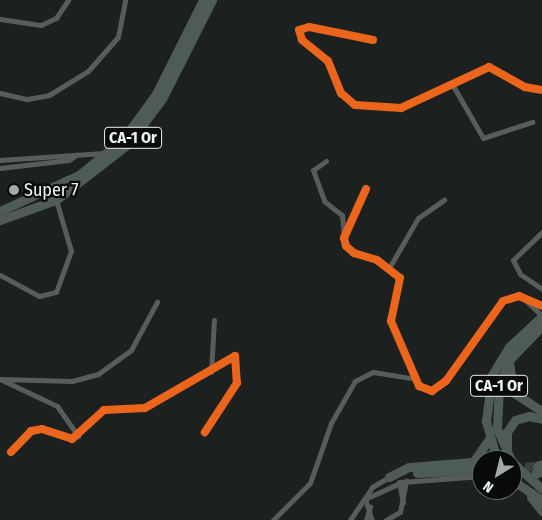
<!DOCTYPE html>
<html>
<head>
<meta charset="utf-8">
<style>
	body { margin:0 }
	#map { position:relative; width:542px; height:520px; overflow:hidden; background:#1c201e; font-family:"Fira Sans Condensed",sans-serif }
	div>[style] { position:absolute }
	.highway-tunnel>* { height:9px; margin-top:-4.5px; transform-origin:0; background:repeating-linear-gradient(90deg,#3c403d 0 9px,transparent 0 13.5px) }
	.street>* { height:5px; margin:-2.5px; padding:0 2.5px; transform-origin:2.5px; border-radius:2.5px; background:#595d5a }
	.highway>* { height:9px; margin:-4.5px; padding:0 4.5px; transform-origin:4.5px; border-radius:4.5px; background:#4f5b58 }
	.cycleway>* { height:8px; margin:-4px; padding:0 4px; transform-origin:4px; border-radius:4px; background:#eb651d }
	.dots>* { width:14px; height:14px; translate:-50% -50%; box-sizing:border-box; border:2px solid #080b09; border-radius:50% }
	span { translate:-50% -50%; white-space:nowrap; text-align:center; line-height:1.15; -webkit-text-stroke:4.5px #080b09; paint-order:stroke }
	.shield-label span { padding:1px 4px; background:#080b09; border:1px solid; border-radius:4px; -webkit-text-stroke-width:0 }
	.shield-label { font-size:16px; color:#eef3ef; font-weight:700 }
	.poi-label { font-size:18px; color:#eef3ef }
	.left { translate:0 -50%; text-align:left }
	.north { position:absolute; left:472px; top:450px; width:50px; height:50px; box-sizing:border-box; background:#080b09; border:1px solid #646865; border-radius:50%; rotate:216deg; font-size:14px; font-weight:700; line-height:20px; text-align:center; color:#eef3ef }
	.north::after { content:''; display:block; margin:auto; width:18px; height:22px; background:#a4a9a6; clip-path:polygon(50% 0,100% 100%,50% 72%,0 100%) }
</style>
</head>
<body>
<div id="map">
	<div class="highway-tunnel">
		<div style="left:512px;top:468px;width:25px;rotate:-5deg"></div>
	</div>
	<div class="street">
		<div style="left:0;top:19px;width:41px;rotate:8.3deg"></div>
		<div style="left:41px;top:25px;width:17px;rotate:-25deg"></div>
		<div style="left:56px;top:18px;width:22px;rotate:-56deg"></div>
		<div style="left:373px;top:40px;width:65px;rotate:-168.5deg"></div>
		<div style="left:309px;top:27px;width:10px;rotate:163deg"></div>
		<div style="left:299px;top:30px;width:10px;rotate:73deg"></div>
		<div style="left:302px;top:40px;width:33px;rotate:39deg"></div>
		<div style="left:328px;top:61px;width:35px;rotate:68deg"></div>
		<div style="left:341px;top:93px;width:18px;rotate:41deg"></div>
		<div style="left:355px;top:105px;width:46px;rotate:3.7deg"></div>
		<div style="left:401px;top:108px;width:97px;rotate:-25deg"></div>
		<div style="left:489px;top:67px;width:41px;rotate:29.1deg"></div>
		<div style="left:525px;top:87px;width:17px;rotate:10deg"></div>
		<div style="left:452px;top:84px;width:62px;rotate:60.1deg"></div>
		<div style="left:483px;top:138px;width:52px;rotate:-18.1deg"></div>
		<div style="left:0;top:93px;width:28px;rotate:13deg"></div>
		<div style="left:27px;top:99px;width:22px;rotate:-10deg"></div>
		<div style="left:49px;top:95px;width:46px;rotate:-31.6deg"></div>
		<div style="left:88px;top:71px;width:45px;rotate:-48.6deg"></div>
		<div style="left:118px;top:37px;width:38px;rotate:-79deg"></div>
		<div style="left:0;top:160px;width:104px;rotate:-3.9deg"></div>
		<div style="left:326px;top:161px;width:16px;rotate:145deg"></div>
		<div style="left:313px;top:170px;width:33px;rotate:70deg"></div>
		<div style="left:324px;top:201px;width:23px;rotate:38deg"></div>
		<div style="left:342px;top:215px;width:22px;rotate:85deg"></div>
		<div style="left:0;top:168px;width:69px;rotate:-6.6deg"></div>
		<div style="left:69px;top:160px;width:9px;rotate:-36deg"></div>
		<div style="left:366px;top:189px;width:54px;rotate:114.2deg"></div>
		<div style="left:344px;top:238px;width:8px;rotate:76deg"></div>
		<div style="left:346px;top:246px;width:11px;rotate:41deg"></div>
		<div style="left:354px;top:253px;width:24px;rotate:17deg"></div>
		<div style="left:377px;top:260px;width:29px;rotate:38deg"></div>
		<div style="left:400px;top:278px;width:44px;rotate:101.8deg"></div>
		<div style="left:391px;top:321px;width:71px;rotate:66.7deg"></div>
		<div style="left:419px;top:386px;width:14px;rotate:21deg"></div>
		<div style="left:432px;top:391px;width:17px;rotate:-36deg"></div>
		<div style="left:446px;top:381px;width:98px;rotate:-54.5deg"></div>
		<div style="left:503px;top:301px;width:17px;rotate:-17deg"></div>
		<div style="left:519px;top:296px;width:25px;rotate:23deg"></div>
		<div style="left:542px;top:232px;width:40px;rotate:136deg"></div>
		<div style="left:513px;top:260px;width:16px;rotate:63deg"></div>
		<div style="left:520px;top:274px;width:27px;rotate:34deg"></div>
		<div style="left:389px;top:268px;width:58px;rotate:-59.9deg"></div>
		<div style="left:418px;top:218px;width:32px;rotate:-35deg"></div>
		<div style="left:0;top:275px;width:44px;rotate:28.3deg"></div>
		<div style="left:39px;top:296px;width:17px;rotate:-13deg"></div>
		<div style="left:56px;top:292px;width:44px;rotate:-69.9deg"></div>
		<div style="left:71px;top:251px;width:53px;rotate:-106.4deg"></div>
		<div style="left:524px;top:299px;width:25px;rotate:43deg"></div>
		<div style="left:211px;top:372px;width:52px;rotate:-86.7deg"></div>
		<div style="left:0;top:379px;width:72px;rotate:1.6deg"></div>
		<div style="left:72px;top:381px;width:27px;rotate:-15deg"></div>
		<div style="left:98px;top:374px;width:41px;rotate:-36deg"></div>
		<div style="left:131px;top:350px;width:55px;rotate:-61.6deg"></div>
		<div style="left:0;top:379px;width:63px;rotate:25.3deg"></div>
		<div style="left:57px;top:406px;width:37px;rotate:55deg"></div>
		<div style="left:11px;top:452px;width:29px;rotate:-46deg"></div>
		<div style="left:31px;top:431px;width:11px;rotate:-10deg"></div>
		<div style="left:42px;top:429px;width:32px;rotate:18deg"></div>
		<div style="left:72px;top:439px;width:43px;rotate:-42.2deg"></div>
		<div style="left:104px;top:410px;width:41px;rotate:-2.8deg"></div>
		<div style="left:145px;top:408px;width:104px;rotate:-30deg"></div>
		<div style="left:235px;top:356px;width:27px;rotate:86deg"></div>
		<div style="left:237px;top:383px;width:59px;rotate:123.1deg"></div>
		<div style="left:512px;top:475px;width:12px;rotate:-5deg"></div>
		<div style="left:399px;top:482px;width:21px;rotate:79deg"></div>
		<div style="left:365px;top:499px;width:41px;rotate:-24.7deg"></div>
		<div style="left:402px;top:482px;width:80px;rotate:-4.3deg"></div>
		<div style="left:365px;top:499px;width:22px;rotate:72deg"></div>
		<div style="left:273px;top:520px;width:52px;rotate:-45deg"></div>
		<div style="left:310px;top:483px;width:64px;rotate:-70.7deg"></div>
		<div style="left:331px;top:423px;width:48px;rotate:-60.3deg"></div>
		<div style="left:355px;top:381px;width:20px;rotate:-27deg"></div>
		<div style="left:373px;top:372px;width:39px;rotate:9deg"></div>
		<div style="left:350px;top:520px;width:40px;rotate:-56deg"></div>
		<div style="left:372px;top:487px;width:20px;rotate:-30deg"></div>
		<div style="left:366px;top:520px;width:14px;rotate:-73deg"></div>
		<div style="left:386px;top:520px;width:16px;rotate:-30deg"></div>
		<div style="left:400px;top:512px;width:32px;rotate:-79deg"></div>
	</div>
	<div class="highway">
		<div style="left:0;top:211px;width:87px;rotate:-24.5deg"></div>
		<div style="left:79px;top:175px;width:58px;rotate:-39.4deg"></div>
		<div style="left:124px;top:138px;width:54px;rotate:-54deg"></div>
		<div style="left:156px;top:94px;width:105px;rotate:-63.4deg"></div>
		<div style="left:0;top:220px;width:59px;rotate:-19.7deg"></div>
		<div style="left:56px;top:200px;width:91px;rotate:-37.9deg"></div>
		<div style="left:128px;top:144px;width:56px;rotate:-52.9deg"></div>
		<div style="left:162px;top:99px;width:111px;rotate:-63.2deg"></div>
		<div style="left:509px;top:363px;width:30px;rotate:81deg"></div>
		<div style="left:514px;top:393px;width:33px;rotate:33deg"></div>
		<div style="left:507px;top:450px;width:18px;rotate:-90deg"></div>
		<div style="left:507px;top:432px;width:14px;rotate:-56deg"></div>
		<div style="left:515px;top:420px;width:15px;rotate:-16deg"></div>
		<div style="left:529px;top:416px;width:13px;rotate:13deg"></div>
		<div style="left:497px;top:460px;width:41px;rotate:-105.8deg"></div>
		<div style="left:486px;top:421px;width:46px;rotate:-82.6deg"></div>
		<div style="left:492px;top:375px;width:33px;rotate:-59deg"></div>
		<div style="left:509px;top:347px;width:45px;rotate:-43.2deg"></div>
		<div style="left:511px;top:460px;width:35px;rotate:-114deg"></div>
		<div style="left:497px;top:428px;width:42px;rotate:-87.3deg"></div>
		<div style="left:499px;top:386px;width:28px;rotate:-69deg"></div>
		<div style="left:509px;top:360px;width:47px;rotate:-45.9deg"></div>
		<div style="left:512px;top:462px;width:40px;rotate:42deg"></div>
		<div style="left:537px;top:466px;width:5px;rotate:-22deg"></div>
		<div style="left:417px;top:473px;width:65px;rotate:-2.6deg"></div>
		<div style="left:535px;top:474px;width:8px;rotate:-23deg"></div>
		<div style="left:389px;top:477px;width:22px;rotate:-27deg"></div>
		<div style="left:409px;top:467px;width:64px;rotate:-4.5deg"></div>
		<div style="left:473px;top:462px;width:28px;rotate:-55deg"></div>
		<div style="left:512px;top:480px;width:36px;rotate:34deg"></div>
		<div style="left:531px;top:497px;width:18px;rotate:52deg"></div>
	</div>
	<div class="cycleway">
		<div style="left:373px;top:40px;width:65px;rotate:-168.5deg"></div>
		<div style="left:309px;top:27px;width:10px;rotate:163deg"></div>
		<div style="left:299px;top:30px;width:10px;rotate:73deg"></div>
		<div style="left:302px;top:40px;width:33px;rotate:39deg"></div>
		<div style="left:328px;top:61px;width:35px;rotate:68deg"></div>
		<div style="left:341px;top:93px;width:18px;rotate:41deg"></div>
		<div style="left:355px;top:105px;width:46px;rotate:3.7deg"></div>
		<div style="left:401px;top:108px;width:97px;rotate:-25deg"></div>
		<div style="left:489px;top:67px;width:41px;rotate:29.1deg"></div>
		<div style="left:525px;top:87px;width:17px;rotate:10deg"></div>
		<div style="left:366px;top:189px;width:54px;rotate:114.2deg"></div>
		<div style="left:344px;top:238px;width:8px;rotate:76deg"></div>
		<div style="left:346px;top:246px;width:11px;rotate:41deg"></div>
		<div style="left:354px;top:253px;width:24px;rotate:17deg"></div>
		<div style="left:377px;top:260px;width:29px;rotate:38deg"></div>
		<div style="left:400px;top:278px;width:44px;rotate:101.8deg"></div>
		<div style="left:391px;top:321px;width:71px;rotate:66.7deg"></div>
		<div style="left:419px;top:386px;width:14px;rotate:21deg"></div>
		<div style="left:432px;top:391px;width:17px;rotate:-36deg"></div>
		<div style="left:446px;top:381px;width:98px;rotate:-54.5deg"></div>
		<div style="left:503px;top:301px;width:17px;rotate:-17deg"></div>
		<div style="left:519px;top:296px;width:25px;rotate:23deg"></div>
		<div style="left:11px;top:452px;width:29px;rotate:-46deg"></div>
		<div style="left:31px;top:431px;width:11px;rotate:-10deg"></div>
		<div style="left:42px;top:429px;width:32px;rotate:18deg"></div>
		<div style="left:72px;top:439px;width:43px;rotate:-42.2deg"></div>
		<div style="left:104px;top:410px;width:41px;rotate:-2.8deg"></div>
		<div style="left:145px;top:408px;width:104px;rotate:-30deg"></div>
		<div style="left:235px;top:356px;width:27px;rotate:86deg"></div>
		<div style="left:237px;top:383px;width:59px;rotate:123.1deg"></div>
	</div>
	<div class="dots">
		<div style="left:14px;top:190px;background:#a4a9a6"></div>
	</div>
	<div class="shield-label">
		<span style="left:133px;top:138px">CA-1 Or</span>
		<span style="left:499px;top:386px">CA-1 Or</span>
	</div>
	<div class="poi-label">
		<span class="left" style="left:24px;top:190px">Super 7</span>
	</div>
	<div class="north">N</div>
</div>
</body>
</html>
